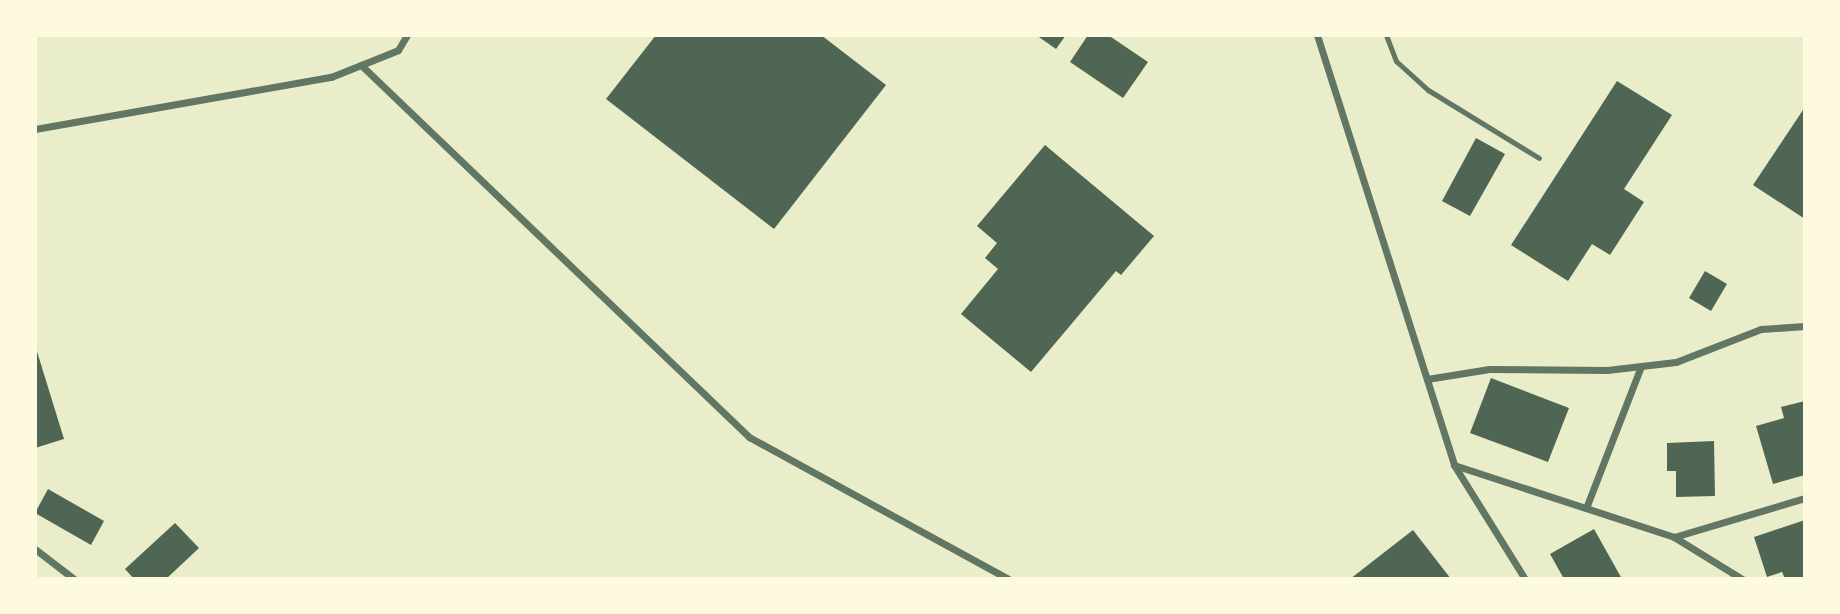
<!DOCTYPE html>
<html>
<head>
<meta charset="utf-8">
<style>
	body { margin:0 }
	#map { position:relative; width:1840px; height:614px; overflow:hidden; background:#e9edc9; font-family:"PT Sans Narrow",sans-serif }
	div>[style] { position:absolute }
	.building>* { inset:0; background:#4f6655 }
	.service>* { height:5px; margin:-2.5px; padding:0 2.5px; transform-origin:2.5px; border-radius:2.5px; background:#617663 }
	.minor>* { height:7px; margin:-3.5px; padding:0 3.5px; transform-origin:3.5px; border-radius:3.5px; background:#617663 }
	span { translate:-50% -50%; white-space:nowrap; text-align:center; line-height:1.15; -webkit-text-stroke:6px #fefae0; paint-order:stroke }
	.frame { position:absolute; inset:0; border:37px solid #fefae0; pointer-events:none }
</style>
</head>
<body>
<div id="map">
	<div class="building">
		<div style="clip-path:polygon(656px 35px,821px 35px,886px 85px,774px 229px,606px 99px)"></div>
		<div style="clip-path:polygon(1036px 35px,1066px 35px,1056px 49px)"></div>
		<div style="clip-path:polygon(1088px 35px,1108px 35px,1148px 62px,1123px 98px,1070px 62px)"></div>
		<div style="clip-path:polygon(1617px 81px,1672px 115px,1624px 189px,1644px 202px,1610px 255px,1592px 244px,1568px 281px,1511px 245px)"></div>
		<div style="clip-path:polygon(1805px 107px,1805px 219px,1753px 185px)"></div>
		<div style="clip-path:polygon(1476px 138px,1505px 154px,1470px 216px,1442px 201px)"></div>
		<div style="clip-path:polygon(1045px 145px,1154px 236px,1121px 275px,1116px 271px,1031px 372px,961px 314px,998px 269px,985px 258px,997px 243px,977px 226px)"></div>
		<div style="clip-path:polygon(1705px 271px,1727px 284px,1711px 311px,1689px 298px)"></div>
		<div style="clip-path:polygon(35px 345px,64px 439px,35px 448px)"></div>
		<div style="clip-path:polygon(1491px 378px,1569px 408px,1548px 462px,1470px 433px)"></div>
		<div style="clip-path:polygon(1805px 401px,1805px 475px,1773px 484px,1756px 426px,1784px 418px,1781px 407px)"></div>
		<div style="clip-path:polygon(1714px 441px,1715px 496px,1676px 497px,1676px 471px,1667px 471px,1667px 443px)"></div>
		<div style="clip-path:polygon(48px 489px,104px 521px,91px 545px,35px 513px)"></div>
		<div style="clip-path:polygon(1805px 520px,1805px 579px,1785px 579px,1782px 572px,1767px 577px,1754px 537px)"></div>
		<div style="clip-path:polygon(175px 523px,199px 548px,166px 579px,134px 579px,125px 569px)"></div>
		<div style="clip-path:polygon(1594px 529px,1622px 579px,1564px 579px,1550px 554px)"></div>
		<div style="clip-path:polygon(1413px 530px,1451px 579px,1350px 579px)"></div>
	</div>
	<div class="service">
		<div style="left:1386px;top:35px;width:28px;rotate:69deg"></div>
		<div style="left:1396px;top:61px;width:43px;rotate:42.2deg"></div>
		<div style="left:1428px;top:90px;width:130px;rotate:31.5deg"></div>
	</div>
	<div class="minor">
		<div style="left:1317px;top:35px;width:451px;rotate:72.3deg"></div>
		<div style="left:1454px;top:465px;width:134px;rotate:58.1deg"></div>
		<div style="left:361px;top:65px;width:538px;rotate:43.79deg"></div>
		<div style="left:749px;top:437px;width:295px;rotate:28.7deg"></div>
		<div style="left:35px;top:129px;width:301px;rotate:-10deg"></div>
		<div style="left:331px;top:77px;width:72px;rotate:-21.9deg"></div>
		<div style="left:398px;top:50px;width:17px;rotate:-59deg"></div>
		<div style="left:1427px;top:379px;width:63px;rotate:-9.2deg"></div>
		<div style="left:1489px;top:369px;width:118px;rotate:0.5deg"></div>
		<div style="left:1607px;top:370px;width:69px;rotate:-6.6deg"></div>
		<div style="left:1676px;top:362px;width:91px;rotate:-21.2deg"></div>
		<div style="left:1761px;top:329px;width:44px;rotate:-3.9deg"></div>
		<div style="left:1454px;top:465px;width:231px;rotate:18.1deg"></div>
		<div style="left:1674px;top:537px;width:137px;rotate:-16.6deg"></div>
		<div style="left:1586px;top:508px;width:152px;rotate:-68.8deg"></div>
		<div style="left:1674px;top:537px;width:80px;rotate:31.7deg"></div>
		<div style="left:35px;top:549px;width:49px;rotate:37.6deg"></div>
	</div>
	<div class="frame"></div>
</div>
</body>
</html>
